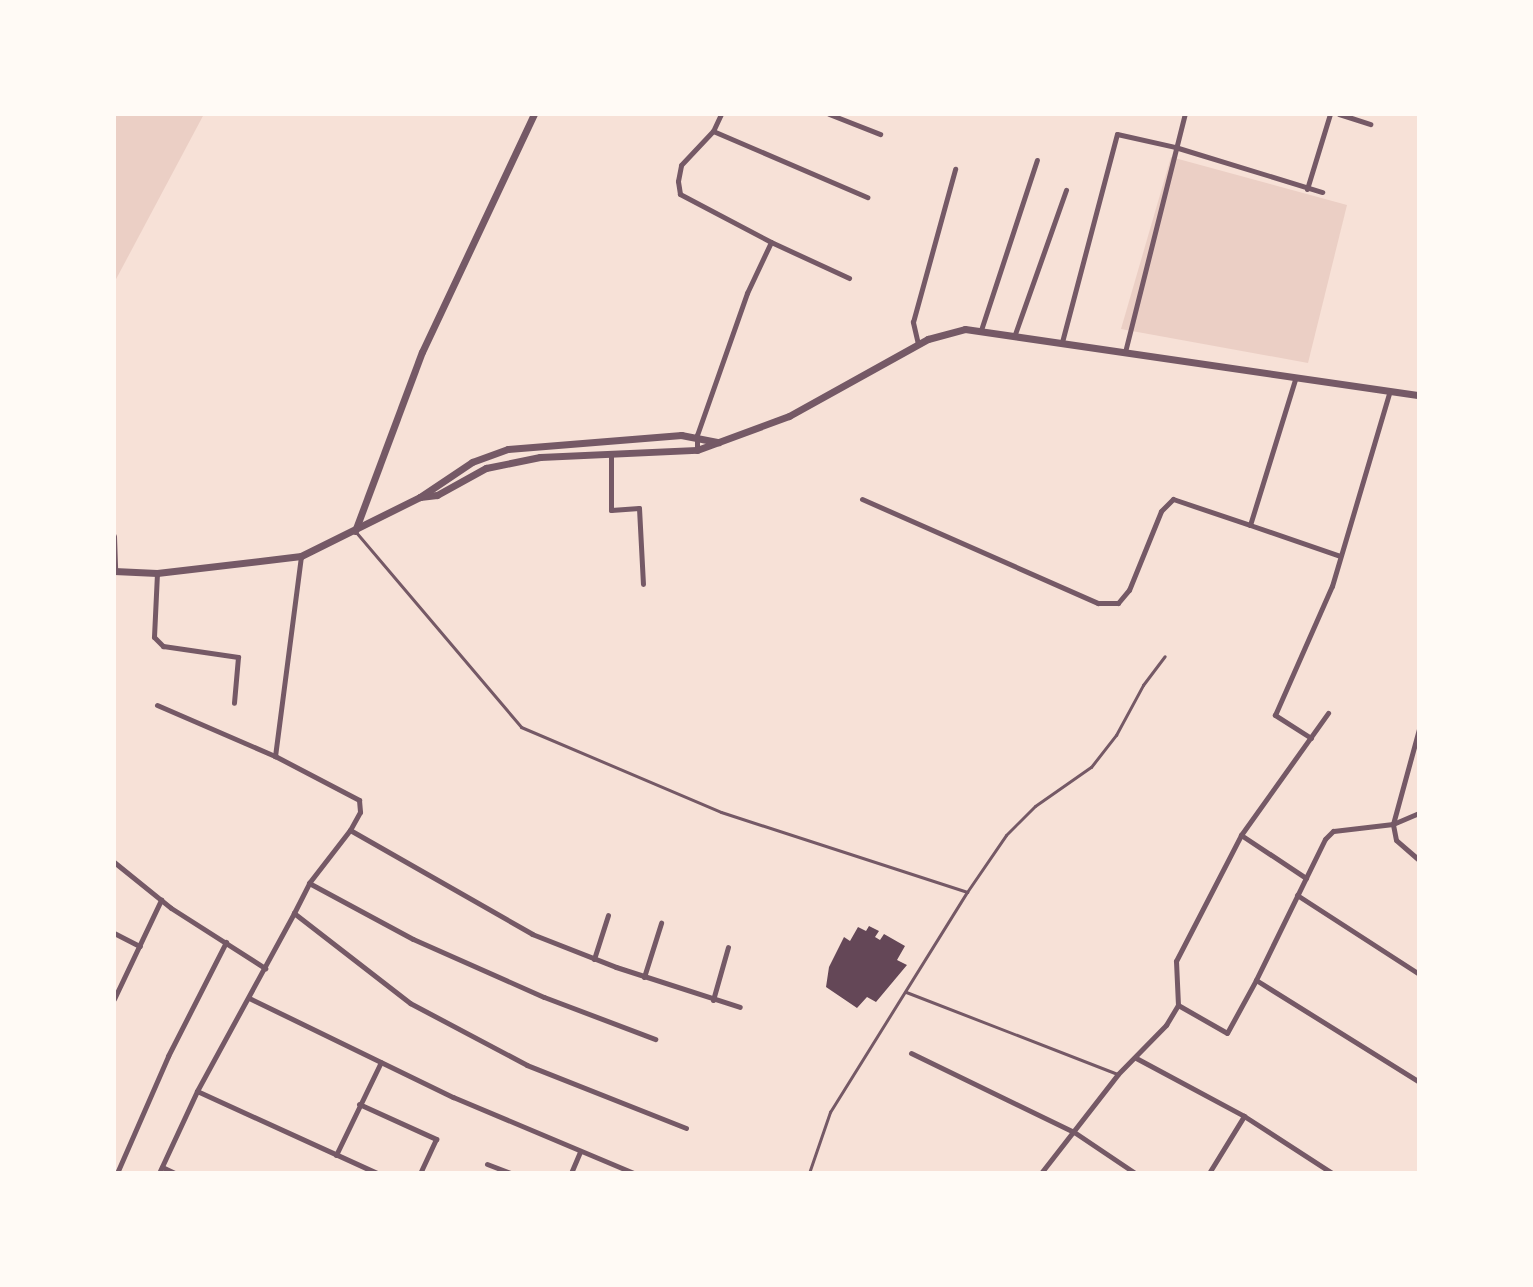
<!DOCTYPE html>
<html>
<head>
<meta charset="utf-8">
<style>
	body { margin:0 }
	#map { position:relative; width:1533px; height:1287px; overflow:hidden; background:#f7e1d7; font-family:"Varela Round",sans-serif }
	div>[style] { position:absolute }
	.green>* { inset:0; background:#ebcfc5 }
	.building>* { inset:0; background:#644757 }
	.service>* { height:3px; margin:-1.5px; padding:0 1.5px; transform-origin:1.5px; border-radius:1.5px; background:#755966 }
	.minor>* { height:5px; margin:-2.5px; padding:0 2.5px; transform-origin:2.5px; border-radius:2.5px; background:#755966 }
	.tertiary>* { height:7px; margin:-3.5px; padding:0 3.5px; transform-origin:3.5px; border-radius:3.5px; background:#755966 }
	span { translate:-50% -50%; white-space:nowrap; text-align:center; line-height:1.15; -webkit-text-stroke:6px #fffaf5; paint-order:stroke }
	.frame { position:absolute; inset:0; border:116px solid #fffaf5; pointer-events:none }
</style>
</head>
<body>
<div id="map">
	<div class="green">
		<div style="clip-path:polygon(114px 114px,204px 114px,114px 283px)"></div>
		<div style="clip-path:polygon(1171px 157px,1347px 205px,1308px 363px,1121px 329px)"></div>
	</div>
	<div class="building">
		<div style="clip-path:polygon(869px 926px,879px 931px,875px 937px,880px 940px,884px 934px,905px 946px,897px 960px,907px 965px,876px 1002px,867px 997px,857px 1008px,826px 987px,829px 967px,844px 937px,850px 941px,858px 927px,866px 931px)"></div>
	</div>
	<div class="service">
		<div style="left:355px;top:531px;width:257px;rotate:49.7deg"></div>
		<div style="left:521px;top:727px;width:217px;rotate:23deg"></div>
		<div style="left:721px;top:812px;width:259px;rotate:18deg"></div>
		<div style="left:906px;top:992px;width:226px;rotate:21.2deg"></div>
		<div style="left:809px;top:1173px;width:65px;rotate:-71deg"></div>
		<div style="left:830px;top:1112px;width:259px;rotate:-58.1deg"></div>
		<div style="left:967px;top:892px;width:69px;rotate:-55.6deg"></div>
		<div style="left:1006px;top:835px;width:41px;rotate:-45deg"></div>
		<div style="left:1035px;top:806px;width:68px;rotate:-34.9deg"></div>
		<div style="left:1091px;top:767px;width:41px;rotate:-52deg"></div>
		<div style="left:1116px;top:735px;width:57px;rotate:-61.6deg"></div>
		<div style="left:1143px;top:685px;width:36px;rotate:-53deg"></div>
	</div>
	<div class="minor">
		<div style="left:721px;top:114px;width:19px;rotate:115deg"></div>
		<div style="left:713px;top:131px;width:168px;rotate:23.2deg"></div>
		<div style="left:829px;top:114px;width:55px;rotate:21.4deg"></div>
		<div style="left:1339px;top:114px;width:33px;rotate:18deg"></div>
		<div style="left:1307px;top:189px;width:78px;rotate:-73deg"></div>
		<div style="left:771px;top:242px;width:86px;rotate:24.8deg"></div>
		<div style="left:981px;top:330px;width:179px;rotate:-71.8deg"></div>
		<div style="left:1015px;top:334px;width:153px;rotate:-70.5deg"></div>
		<div style="left:1062px;top:342px;width:215px;rotate:-75.2deg"></div>
		<div style="left:1117px;top:134px;width:59px;rotate:12.6deg"></div>
		<div style="left:1175px;top:147px;width:154px;rotate:17deg"></div>
		<div style="left:918px;top:344px;width:23px;rotate:-103deg"></div>
		<div style="left:913px;top:322px;width:159px;rotate:-74.6deg"></div>
		<div style="left:1125px;top:352px;width:245px;rotate:-75.9deg"></div>
		<div style="left:697px;top:450px;width:15px;rotate:-90deg"></div>
		<div style="left:697px;top:435px;width:151px;rotate:-70.6deg"></div>
		<div style="left:747px;top:293px;width:56px;rotate:-64.8deg"></div>
		<div style="left:771px;top:242px;width:103px;rotate:-152.2deg"></div>
		<div style="left:680px;top:194px;width:13px;rotate:-99deg"></div>
		<div style="left:678px;top:181px;width:16px;rotate:-79deg"></div>
		<div style="left:681px;top:165px;width:47px;rotate:-46.7deg"></div>
		<div style="left:611px;top:454px;width:56px;rotate:90deg"></div>
		<div style="left:611px;top:510px;width:28px;rotate:-4deg"></div>
		<div style="left:639px;top:508px;width:76px;rotate:87deg"></div>
		<div style="left:862px;top:499px;width:258px;rotate:23.8deg"></div>
		<div style="left:1098px;top:603px;width:20px"></div>
		<div style="left:1118px;top:603px;width:17px;rotate:-50deg"></div>
		<div style="left:1129px;top:590px;width:85px;rotate:-67.9deg"></div>
		<div style="left:1161px;top:511px;width:17px;rotate:-45deg"></div>
		<div style="left:1173px;top:499px;width:81px;rotate:18.7deg"></div>
		<div style="left:1250px;top:525px;width:152px;rotate:-72.8deg"></div>
		<div style="left:1250px;top:525px;width:95px;rotate:19deg"></div>
		<div style="left:114px;top:536px;width:35px;rotate:88deg"></div>
		<div style="left:301px;top:556px;width:202px;rotate:97.4deg"></div>
		<div style="left:275px;top:756px;width:95px;rotate:27.6deg"></div>
		<div style="left:359px;top:800px;width:12px;rotate:85deg"></div>
		<div style="left:360px;top:812px;width:21px;rotate:119deg"></div>
		<div style="left:157px;top:573px;width:64px;rotate:92.7deg"></div>
		<div style="left:154px;top:637px;width:13px;rotate:45deg"></div>
		<div style="left:163px;top:646px;width:76px;rotate:8.3deg"></div>
		<div style="left:238px;top:657px;width:46px;rotate:95deg"></div>
		<div style="left:157px;top:705px;width:129px;rotate:23.4deg"></div>
		<div style="left:1311px;top:738px;width:43px;rotate:-147.4deg"></div>
		<div style="left:1275px;top:715px;width:141px;rotate:-66.2deg"></div>
		<div style="left:1332px;top:586px;width:201px;rotate:-73.5deg"></div>
		<div style="left:1393px;top:824px;width:98px;rotate:-74.7deg"></div>
		<div style="left:1393px;top:824px;width:28px;rotate:-23deg"></div>
		<div style="left:1241px;top:835px;width:150px;rotate:-54.5deg"></div>
		<div style="left:1419px;top:860px;width:30px;rotate:-139deg"></div>
		<div style="left:1396px;top:840px;width:16px;rotate:-101deg"></div>
		<div style="left:1393px;top:824px;width:60px;rotate:173.3deg"></div>
		<div style="left:1333px;top:831px;width:11px;rotate:135deg"></div>
		<div style="left:1325px;top:839px;width:157px;rotate:116.1deg"></div>
		<div style="left:1256px;top:980px;width:192px;rotate:32deg"></div>
		<div style="left:114px;top:862px;width:73px;rotate:38.9deg"></div>
		<div style="left:171px;top:908px;width:112px;rotate:32.6deg"></div>
		<div style="left:309px;top:883px;width:118px;rotate:28.3deg"></div>
		<div style="left:413px;top:939px;width:143px;rotate:23.9deg"></div>
		<div style="left:544px;top:997px;width:119px;rotate:20.7deg"></div>
		<div style="left:1297px;top:895px;width:145px;rotate:32.9deg"></div>
		<div style="left:114px;top:933px;width:29px;rotate:27deg"></div>
		<div style="left:594px;top:959px;width:46px;rotate:-72.3deg"></div>
		<div style="left:644px;top:977px;width:57px;rotate:-72.5deg"></div>
		<div style="left:249px;top:998px;width:227px;rotate:25.9deg"></div>
		<div style="left:453px;top:1097px;width:196px;rotate:22.8deg"></div>
		<div style="left:114px;top:999px;width:110px;rotate:-64.6deg"></div>
		<div style="left:713px;top:1000px;width:55px;rotate:-74.2deg"></div>
		<div style="left:1178px;top:1005px;width:56px;rotate:29.7deg"></div>
		<div style="left:1227px;top:1033px;width:60px;rotate:-61.3deg"></div>
		<div style="left:911px;top:1053px;width:181px;rotate:25.9deg"></div>
		<div style="left:1074px;top:1132px;width:73px;rotate:33.9deg"></div>
		<div style="left:1136px;top:1058px;width:123px;rotate:28.2deg"></div>
		<div style="left:1244px;top:1116px;width:105px;rotate:32.9deg"></div>
		<div style="left:197px;top:1091px;width:198px;rotate:24.5deg"></div>
		<div style="left:359px;top:1104px;width:85px;rotate:24.4deg"></div>
		<div style="left:436px;top:1139px;width:38px;rotate:115deg"></div>
		<div style="left:686px;top:1128px;width:171px;rotate:-158.4deg"></div>
		<div style="left:527px;top:1065px;width:132px;rotate:-152.1deg"></div>
		<div style="left:410px;top:1003px;width:147px;rotate:-142.2deg"></div>
		<div style="left:294px;top:913px;width:34px;rotate:-63deg"></div>
		<div style="left:309px;top:883px;width:67px;rotate:-52.3deg"></div>
		<div style="left:350px;top:830px;width:210px;rotate:29.7deg"></div>
		<div style="left:532px;top:934px;width:90px;rotate:21.4deg"></div>
		<div style="left:616px;top:967px;width:130px;rotate:17.9deg"></div>
		<div style="left:336px;top:1155px;width:103px;rotate:-64.2deg"></div>
		<div style="left:487px;top:1164px;width:26px;rotate:21deg"></div>
		<div style="left:162px;top:1167px;width:14px;rotate:25deg"></div>
		<div style="left:117px;top:1173px;width:128px;rotate:-66.4deg"></div>
		<div style="left:168px;top:1056px;width:128px;rotate:-63deg"></div>
		<div style="left:159px;top:1173px;width:90px;rotate:-65.1deg"></div>
		<div style="left:197px;top:1091px;width:203px;rotate:-61.4deg"></div>
		<div style="left:571px;top:1173px;width:23px;rotate:-67deg"></div>
		<div style="left:1041px;top:1173px;width:125px;rotate:-52.1deg"></div>
		<div style="left:1118px;top:1074px;width:69px;rotate:-45.6deg"></div>
		<div style="left:1166px;top:1025px;width:23px;rotate:-59deg"></div>
		<div style="left:1178px;top:1005px;width:44px;rotate:-92.6deg"></div>
		<div style="left:1176px;top:961px;width:142px;rotate:-62.7deg"></div>
		<div style="left:1241px;top:835px;width:78px;rotate:33.5deg"></div>
		<div style="left:1209px;top:1173px;width:67px;rotate:-58.4deg"></div>
	</div>
	<div class="tertiary">
		<div style="left:420px;top:497px;width:17px;rotate:-7deg"></div>
		<div style="left:437px;top:495px;width:56px;rotate:-28.9deg"></div>
		<div style="left:486px;top:468px;width:55px;rotate:-11.5deg"></div>
		<div style="left:540px;top:457px;width:157px;rotate:-2.6deg"></div>
		<div style="left:697px;top:450px;width:98px;rotate:-20.3deg"></div>
		<div style="left:789px;top:416px;width:159px;rotate:-29deg"></div>
		<div style="left:928px;top:339px;width:38px;rotate:-15deg"></div>
		<div style="left:965px;top:329px;width:459px;rotate:8.3deg"></div>
		<div style="left:355px;top:531px;width:191px;rotate:-69.5deg"></div>
		<div style="left:422px;top:352px;width:263px;rotate:-64.8deg"></div>
		<div style="left:114px;top:571px;width:43px;rotate:2.7deg"></div>
		<div style="left:157px;top:573px;width:145px;rotate:-6.7deg"></div>
		<div style="left:301px;top:556px;width:133px;rotate:-26.4deg"></div>
		<div style="left:420px;top:497px;width:63px;rotate:-33.9deg"></div>
		<div style="left:472px;top:462px;width:38px;rotate:-20deg"></div>
		<div style="left:508px;top:449px;width:174px;rotate:-4.6deg"></div>
		<div style="left:681px;top:435px;width:38px;rotate:11deg"></div>
	</div>
	<div class="frame"></div>
</div>
</body>
</html>
